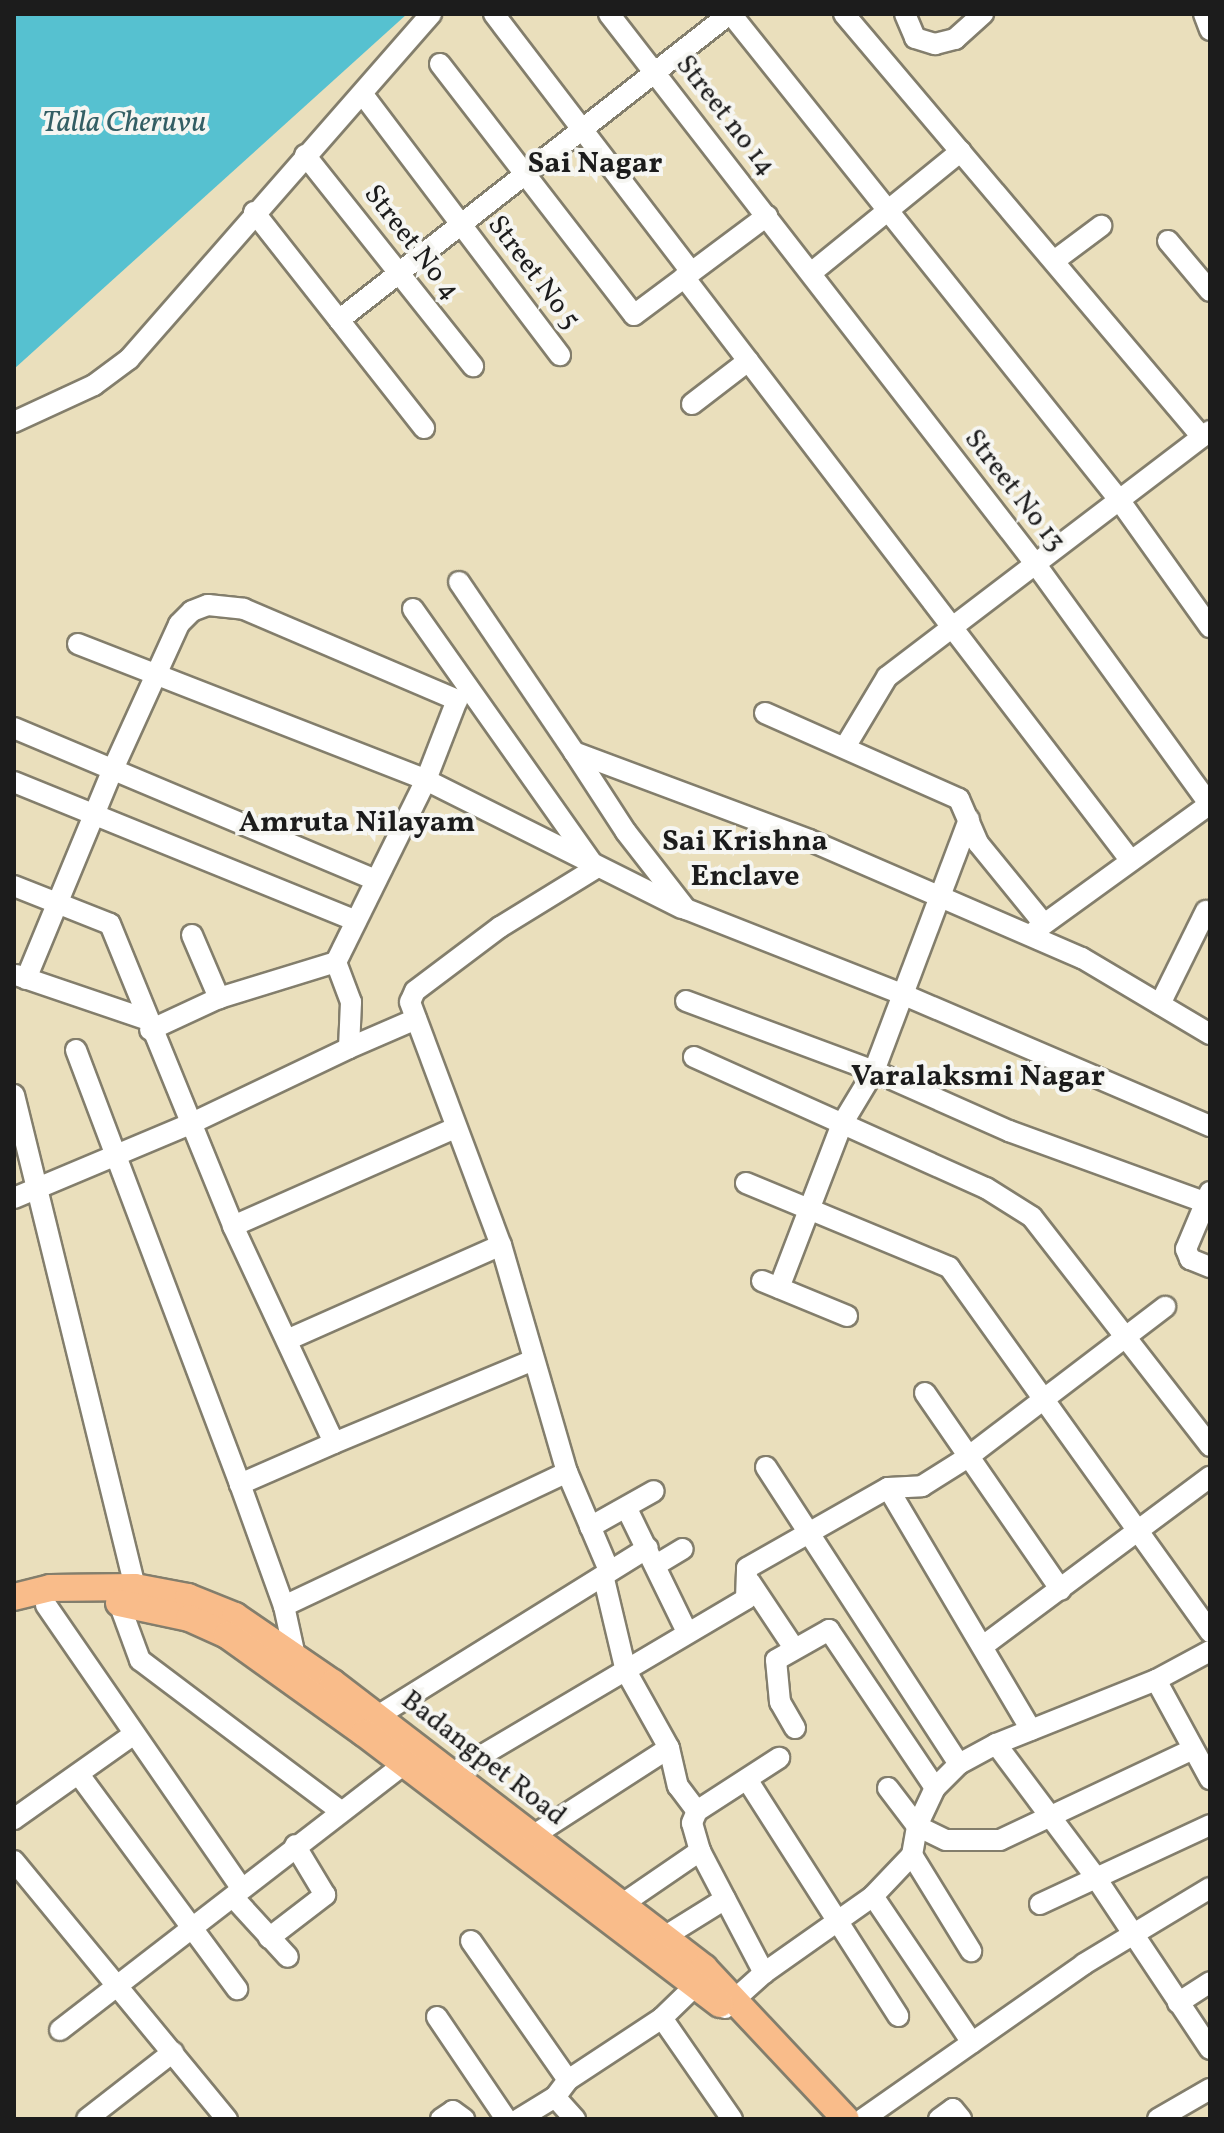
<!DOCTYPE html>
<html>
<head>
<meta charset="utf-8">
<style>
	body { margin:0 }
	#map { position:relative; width:1224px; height:2133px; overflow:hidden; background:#eadfbc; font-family:Vollkorn,serif }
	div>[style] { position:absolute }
	.water>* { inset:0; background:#56c1d0 }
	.roads { filter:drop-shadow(2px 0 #837e6c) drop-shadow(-2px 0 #837e6c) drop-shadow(0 2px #837e6c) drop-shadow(0 -2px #837e6c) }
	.minor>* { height:20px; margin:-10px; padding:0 10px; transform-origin:10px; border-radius:10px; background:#fff }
	.major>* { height:26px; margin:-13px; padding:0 13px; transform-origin:13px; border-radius:13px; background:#f9bc8a }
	span { translate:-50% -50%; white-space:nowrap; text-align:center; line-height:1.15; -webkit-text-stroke:8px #f6f6f2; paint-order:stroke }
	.street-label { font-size:28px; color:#1c1c1c }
	.water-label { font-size:30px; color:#335e64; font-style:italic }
	.neighbourhood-label { font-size:30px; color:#1c1c1c; font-weight:700 }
	.frame { position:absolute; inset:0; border:16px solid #1c1c1c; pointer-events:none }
</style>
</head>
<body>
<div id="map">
	<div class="water">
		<div style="clip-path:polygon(14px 14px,407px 14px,14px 369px)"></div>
	</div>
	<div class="roads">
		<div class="minor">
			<div style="left:494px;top:14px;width:325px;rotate:52.6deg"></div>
			<div style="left:609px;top:14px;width:698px;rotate:52.21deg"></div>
			<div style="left:1037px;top:566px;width:295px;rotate:54.1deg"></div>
			<div style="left:731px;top:14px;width:623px;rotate:51.38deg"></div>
			<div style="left:1120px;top:501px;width:155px;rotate:54.5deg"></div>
			<div style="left:844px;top:14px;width:554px;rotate:49.76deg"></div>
			<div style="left:905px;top:14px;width:26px;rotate:67deg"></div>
			<div style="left:915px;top:38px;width:21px;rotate:17deg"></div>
			<div style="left:935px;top:44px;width:21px;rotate:-14deg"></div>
			<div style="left:955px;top:39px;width:38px;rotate:-42deg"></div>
			<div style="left:1204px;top:14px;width:17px;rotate:69deg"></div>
			<div style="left:440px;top:64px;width:317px;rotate:52.3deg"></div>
			<div style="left:634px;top:315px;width:166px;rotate:-36.7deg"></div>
			<div style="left:364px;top:96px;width:325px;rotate:52.9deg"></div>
			<div style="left:305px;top:155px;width:270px;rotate:51.5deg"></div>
			<div style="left:254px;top:212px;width:275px;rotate:51.8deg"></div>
			<div style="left:1168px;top:241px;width:65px;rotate:50deg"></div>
			<div style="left:1054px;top:261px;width:59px;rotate:-36.7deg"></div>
			<div style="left:811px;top:273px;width:193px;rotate:-39.1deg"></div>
			<div style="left:684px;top:277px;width:735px;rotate:52.57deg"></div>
			<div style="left:339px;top:320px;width:496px;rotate:-38.1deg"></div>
			<div style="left:692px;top:404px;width:71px;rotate:-37.5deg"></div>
			<div style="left:14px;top:422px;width:88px;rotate:-24.8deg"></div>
			<div style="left:94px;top:385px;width:44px;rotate:-36.6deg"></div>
			<div style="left:129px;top:359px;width:459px;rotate:-48.8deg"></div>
			<div style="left:459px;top:582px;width:205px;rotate:55.9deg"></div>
			<div style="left:574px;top:752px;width:251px;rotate:20.5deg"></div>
			<div style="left:809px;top:840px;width:297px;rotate:23.4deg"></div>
			<div style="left:1082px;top:958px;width:149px;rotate:30.7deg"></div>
			<div style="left:413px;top:609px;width:317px;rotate:54.8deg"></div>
			<div style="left:596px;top:868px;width:113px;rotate:148.4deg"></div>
			<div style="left:500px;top:927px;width:106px;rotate:143deg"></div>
			<div style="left:415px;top:991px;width:12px;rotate:114deg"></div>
			<div style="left:410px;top:1002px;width:259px;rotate:69.5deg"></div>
			<div style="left:501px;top:1245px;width:236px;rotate:73.8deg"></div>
			<div style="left:567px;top:1472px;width:104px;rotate:66.9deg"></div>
			<div style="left:608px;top:1568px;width:12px;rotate:110deg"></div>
			<div style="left:604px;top:1579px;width:95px;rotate:76.6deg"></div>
			<div style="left:626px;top:1671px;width:88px;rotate:60.8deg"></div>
			<div style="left:669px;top:1748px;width:39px;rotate:77deg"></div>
			<div style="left:678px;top:1786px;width:31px;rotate:53deg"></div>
			<div style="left:697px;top:1811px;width:13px;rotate:113deg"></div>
			<div style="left:692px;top:1823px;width:29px;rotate:74deg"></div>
			<div style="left:700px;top:1851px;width:138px;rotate:62.3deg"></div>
			<div style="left:78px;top:644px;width:374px;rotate:21.3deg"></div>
			<div style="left:426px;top:780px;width:286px;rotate:26.6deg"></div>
			<div style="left:765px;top:713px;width:212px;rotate:23.9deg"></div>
			<div style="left:959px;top:799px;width:48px;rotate:66.6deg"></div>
			<div style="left:978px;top:843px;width:104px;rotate:50.8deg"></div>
			<div style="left:14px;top:728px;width:389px;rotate:22.8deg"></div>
			<div style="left:845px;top:747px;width:82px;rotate:-59deg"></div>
			<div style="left:887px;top:677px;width:406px;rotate:-37.3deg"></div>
			<div style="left:574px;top:752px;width:95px;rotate:57deg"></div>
			<div style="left:626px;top:832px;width:98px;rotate:52.1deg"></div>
			<div style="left:686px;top:909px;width:232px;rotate:21.5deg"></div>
			<div style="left:902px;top:994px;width:335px;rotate:23.2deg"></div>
			<div style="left:14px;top:782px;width:369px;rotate:22.1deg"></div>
			<div style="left:14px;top:886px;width:103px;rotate:21.6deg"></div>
			<div style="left:110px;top:924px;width:326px;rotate:67.8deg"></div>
			<div style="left:233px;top:1226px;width:239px;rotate:65deg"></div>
			<div style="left:334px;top:1443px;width:103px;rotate:156.4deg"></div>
			<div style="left:1036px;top:930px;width:215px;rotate:-35.9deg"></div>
			<div style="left:192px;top:935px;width:69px;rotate:66.8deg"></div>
			<div style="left:16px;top:975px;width:136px;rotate:18.8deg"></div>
			<div style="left:26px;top:979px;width:227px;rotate:-67.5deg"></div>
			<div style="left:113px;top:769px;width:159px;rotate:-65.5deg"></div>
			<div style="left:179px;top:624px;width:18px;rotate:-45deg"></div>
			<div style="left:192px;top:611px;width:17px;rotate:-21deg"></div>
			<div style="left:208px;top:605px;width:36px;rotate:6deg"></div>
			<div style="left:244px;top:609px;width:232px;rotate:23.1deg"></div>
			<div style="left:457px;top:700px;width:86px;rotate:111.2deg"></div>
			<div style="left:426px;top:780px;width:203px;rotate:116.3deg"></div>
			<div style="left:336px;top:962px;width:122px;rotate:162.9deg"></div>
			<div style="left:219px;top:998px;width:76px;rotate:155.1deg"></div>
			<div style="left:686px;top:1001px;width:201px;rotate:20.4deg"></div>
			<div style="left:874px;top:1071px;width:148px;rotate:24deg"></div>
			<div style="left:1009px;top:1131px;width:214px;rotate:20deg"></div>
			<div style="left:1160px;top:1004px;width:104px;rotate:-63.7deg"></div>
			<div style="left:349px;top:1048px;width:73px;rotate:-23.4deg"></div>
			<div style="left:76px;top:1050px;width:464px;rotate:69.3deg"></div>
			<div style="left:240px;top:1484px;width:130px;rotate:70.2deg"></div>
			<div style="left:284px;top:1606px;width:51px;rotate:77.6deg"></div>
			<div style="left:694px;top:1057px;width:320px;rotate:24.2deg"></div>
			<div style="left:986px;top:1188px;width:54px;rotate:32.2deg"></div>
			<div style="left:1032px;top:1217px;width:290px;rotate:52.1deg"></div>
			<div style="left:14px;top:1095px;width:507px;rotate:76.18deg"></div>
			<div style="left:746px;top:1183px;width:220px;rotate:22.5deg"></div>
			<div style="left:949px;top:1267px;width:449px;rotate:54.4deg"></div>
			<div style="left:1210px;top:1192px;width:62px;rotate:112.8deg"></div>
			<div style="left:1186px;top:1249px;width:11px;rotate:68deg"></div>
			<div style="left:1190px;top:1259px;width:22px;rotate:22deg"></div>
			<div style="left:14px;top:1198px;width:191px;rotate:-22.8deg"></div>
			<div style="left:190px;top:1124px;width:176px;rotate:-25.5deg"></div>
			<div style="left:349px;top:1048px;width:46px;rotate:-87.5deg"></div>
			<div style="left:351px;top:1002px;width:43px;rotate:-110.6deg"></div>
			<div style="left:233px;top:1226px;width:243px;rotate:-23.8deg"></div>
			<div style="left:762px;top:1281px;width:92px;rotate:22.4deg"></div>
			<div style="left:779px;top:1288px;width:176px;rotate:-69deg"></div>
			<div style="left:842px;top:1124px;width:62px;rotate:-58.9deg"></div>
			<div style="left:874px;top:1071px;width:269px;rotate:-69.3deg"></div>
			<div style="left:287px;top:1340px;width:234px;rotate:-23.9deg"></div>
			<div style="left:925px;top:1393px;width:239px;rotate:55.4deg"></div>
			<div style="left:334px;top:1443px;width:216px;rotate:-22.6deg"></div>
			<div style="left:766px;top:1467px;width:354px;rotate:57deg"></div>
			<div style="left:888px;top:1488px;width:281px;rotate:59.4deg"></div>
			<div style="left:627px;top:1509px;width:137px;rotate:64deg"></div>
			<div style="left:590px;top:1527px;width:73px;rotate:-29.4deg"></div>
			<div style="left:656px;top:1565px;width:31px;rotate:-31deg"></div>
			<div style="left:750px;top:1582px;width:79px;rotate:56.3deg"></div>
			<div style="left:119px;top:1603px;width:61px;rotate:69.8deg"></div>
			<div style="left:140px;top:1660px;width:249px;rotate:37deg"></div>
			<div style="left:46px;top:1605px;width:344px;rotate:55.4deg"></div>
			<div style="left:284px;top:1606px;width:313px;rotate:-25.3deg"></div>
			<div style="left:983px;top:1646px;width:283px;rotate:-36.7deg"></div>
			<div style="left:1156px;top:1680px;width:113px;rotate:61.4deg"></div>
			<div style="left:369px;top:1726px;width:11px;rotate:-52deg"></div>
			<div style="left:376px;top:1717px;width:320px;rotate:-31.9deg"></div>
			<div style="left:795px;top:1728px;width:30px;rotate:-120deg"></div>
			<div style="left:780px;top:1702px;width:42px;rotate:-95.4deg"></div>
			<div style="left:776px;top:1660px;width:61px;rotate:-29.5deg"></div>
			<div style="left:829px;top:1630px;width:190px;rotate:56.1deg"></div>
			<div style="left:996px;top:1744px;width:164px;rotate:53.2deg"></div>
			<div style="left:1094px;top:1875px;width:209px;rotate:56.3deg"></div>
			<div style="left:452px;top:1773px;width:342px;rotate:-30.6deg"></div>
			<div style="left:746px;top:1599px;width:31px;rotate:-88deg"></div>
			<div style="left:747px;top:1568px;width:162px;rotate:-29.6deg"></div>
			<div style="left:888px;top:1488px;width:34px;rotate:-3deg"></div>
			<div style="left:922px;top:1486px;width:54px;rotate:-32.2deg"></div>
			<div style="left:968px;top:1457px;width:248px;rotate:-37.3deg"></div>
			<div style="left:80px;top:1776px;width:265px;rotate:53.6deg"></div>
			<div style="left:748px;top:1781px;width:279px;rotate:57.4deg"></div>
			<div style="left:888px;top:1788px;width:48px;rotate:52.7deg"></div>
			<div style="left:917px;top:1826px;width:32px;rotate:26deg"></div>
			<div style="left:946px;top:1840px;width:54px"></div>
			<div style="left:1000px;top:1840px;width:213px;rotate:-25.2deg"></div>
			<div style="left:697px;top:1811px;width:98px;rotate:-32.9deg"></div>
			<div style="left:14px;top:1819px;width:147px;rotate:-35.3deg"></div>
			<div style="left:531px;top:1837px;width:164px;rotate:-32.8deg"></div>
			<div style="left:912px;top:1855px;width:113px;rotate:58.4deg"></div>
			<div style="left:14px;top:1861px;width:335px;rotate:50.5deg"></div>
			<div style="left:873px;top:1896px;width:177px;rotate:56deg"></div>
			<div style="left:233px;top:1897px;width:81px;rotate:47.5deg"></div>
			<div style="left:1040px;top:1904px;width:187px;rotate:-24.9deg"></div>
			<div style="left:621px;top:1905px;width:96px;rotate:-34.4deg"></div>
			<div style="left:664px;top:1937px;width:72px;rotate:-31.9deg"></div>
			<div style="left:269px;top:1938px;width:71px;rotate:-37.5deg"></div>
			<div style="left:325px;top:1895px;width:58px;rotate:-121deg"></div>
			<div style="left:471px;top:1941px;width:169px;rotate:55.1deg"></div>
			<div style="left:568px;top:2080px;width:113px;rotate:-33.4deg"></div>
			<div style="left:662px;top:2018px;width:47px;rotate:-44.1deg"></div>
			<div style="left:1178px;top:2003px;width:38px;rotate:-33deg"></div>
			<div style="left:725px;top:2008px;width:52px;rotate:-41.9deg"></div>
			<div style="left:764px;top:1973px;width:133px;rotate:-35.2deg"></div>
			<div style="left:873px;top:1896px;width:57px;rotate:-46.4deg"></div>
			<div style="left:912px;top:1855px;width:29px;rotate:-80deg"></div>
			<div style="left:917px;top:1826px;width:42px;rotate:-64.7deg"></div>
			<div style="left:935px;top:1788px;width:34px;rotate:-45deg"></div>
			<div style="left:959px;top:1764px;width:42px;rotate:-28.4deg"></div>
			<div style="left:996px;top:1744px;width:172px;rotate:-21.8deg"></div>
			<div style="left:1156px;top:1680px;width:61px;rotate:-28.2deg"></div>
			<div style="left:437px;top:2017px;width:123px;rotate:55.9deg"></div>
			<div style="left:662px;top:2018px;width:123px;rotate:55.3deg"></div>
			<div style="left:60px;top:2030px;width:435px;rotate:-37.7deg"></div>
			<div style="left:568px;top:2080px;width:21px;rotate:127deg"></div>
			<div style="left:555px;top:2097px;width:30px;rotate:48deg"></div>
			<div style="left:87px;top:2119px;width:109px;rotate:-37.9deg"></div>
			<div style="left:441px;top:2119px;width:14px;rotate:-34deg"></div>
			<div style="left:453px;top:2111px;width:14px;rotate:36deg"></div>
			<div style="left:519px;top:2119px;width:42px;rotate:-31.4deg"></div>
			<div style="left:863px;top:2119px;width:270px;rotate:-35deg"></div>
			<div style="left:1084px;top:1964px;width:147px;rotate:-31.1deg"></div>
			<div style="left:939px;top:2119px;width:17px;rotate:-36deg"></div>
			<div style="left:953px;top:2109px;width:13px;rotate:51deg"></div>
			<div style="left:1158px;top:2119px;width:60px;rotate:-30deg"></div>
		</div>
		<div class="major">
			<div style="left:14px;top:1597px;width:37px;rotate:-14deg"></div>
			<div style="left:50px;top:1588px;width:85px;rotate:-0.7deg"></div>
			<div style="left:135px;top:1587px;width:54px;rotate:10.7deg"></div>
			<div style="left:188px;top:1597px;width:51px;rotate:22deg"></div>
			<div style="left:235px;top:1616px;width:119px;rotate:34.4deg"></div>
			<div style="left:333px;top:1683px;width:468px;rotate:37.5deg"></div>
			<div style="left:704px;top:1968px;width:207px;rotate:46.8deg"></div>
			<div style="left:119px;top:1603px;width:72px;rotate:12.1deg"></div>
			<div style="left:189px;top:1618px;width:42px;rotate:24.1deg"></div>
			<div style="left:227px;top:1635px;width:168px;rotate:35.6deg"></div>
			<div style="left:364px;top:1733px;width:447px;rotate:37.3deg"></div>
		</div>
	</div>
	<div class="street-label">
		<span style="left:725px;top:116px;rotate:52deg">Street no 14</span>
		<span style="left:411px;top:243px;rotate:52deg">Street No 4</span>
		<span style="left:533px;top:273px;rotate:53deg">Street No 5</span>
		<span style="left:1014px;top:491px;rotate:52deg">Street No 13</span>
		<span style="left:483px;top:1759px;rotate:38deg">Badangpet Road</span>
	</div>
	<div class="water-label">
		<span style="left:124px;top:123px">Talla Cheruvu</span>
	</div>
	<div class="neighbourhood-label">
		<span style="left:595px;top:164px">Sai Nagar</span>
		<span style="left:357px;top:823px">Amruta Nilayam</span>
		<span style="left:745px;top:859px">Sai Krishna<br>Enclave</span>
		<span style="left:978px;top:1077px">Varalaksmi Nagar</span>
	</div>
	<div class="frame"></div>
</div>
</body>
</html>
